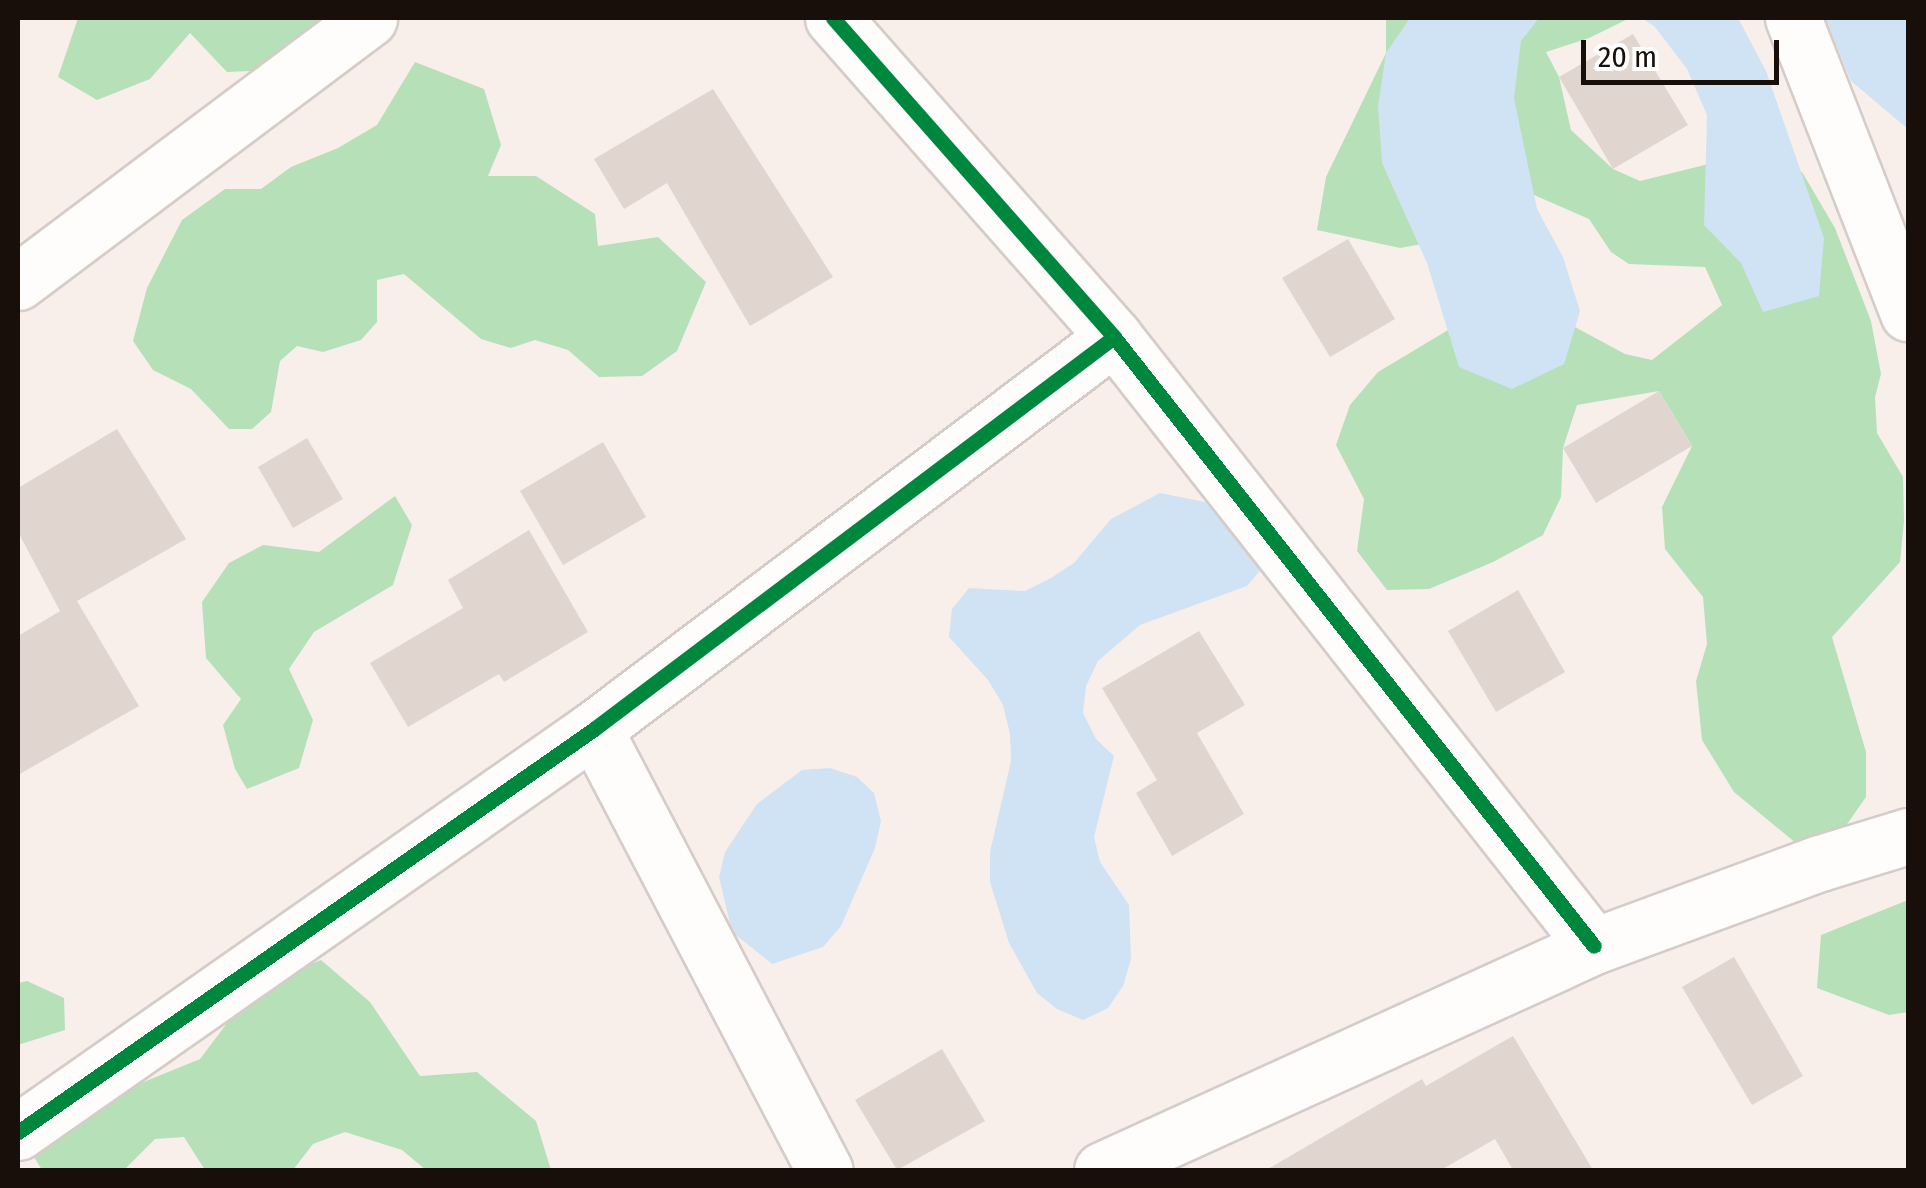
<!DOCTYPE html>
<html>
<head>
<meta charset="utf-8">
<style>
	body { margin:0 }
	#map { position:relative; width:1926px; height:1188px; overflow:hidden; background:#f8efea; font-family:"Fira Sans Condensed",sans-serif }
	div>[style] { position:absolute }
	.forest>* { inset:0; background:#b6e0b8 }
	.water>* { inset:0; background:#cfe3f4 }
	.building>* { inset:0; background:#e1d6cf }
	.roads { filter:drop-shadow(2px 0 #d6ccc7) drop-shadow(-2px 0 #d6ccc7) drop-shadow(0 2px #d6ccc7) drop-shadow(0 -2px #d6ccc7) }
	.minor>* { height:55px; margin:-27.5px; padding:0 27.5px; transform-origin:27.5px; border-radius:27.5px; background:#fefdfc }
	.cycleway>* { height:15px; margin:-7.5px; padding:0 7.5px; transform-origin:7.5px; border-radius:7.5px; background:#00873e }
	span { translate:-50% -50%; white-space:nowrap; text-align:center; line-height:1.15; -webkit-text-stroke:10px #fefefe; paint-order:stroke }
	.frame { position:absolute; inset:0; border:20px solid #180f0a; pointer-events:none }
	.scale { position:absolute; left:1581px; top:40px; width:198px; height:45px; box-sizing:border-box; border:5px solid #180f0a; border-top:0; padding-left:12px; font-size:30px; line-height:35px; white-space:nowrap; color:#180f0a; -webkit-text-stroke:8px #fefefe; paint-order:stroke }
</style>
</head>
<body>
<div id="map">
	<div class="forest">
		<div style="clip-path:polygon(78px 18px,337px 18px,300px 69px,227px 72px,190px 33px,150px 79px,97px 100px,58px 77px)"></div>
		<div style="clip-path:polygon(1386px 18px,1630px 18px,1589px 38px,1546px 52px,1559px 77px,1571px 130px,1613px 169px,1640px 181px,1737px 157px,1802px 172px,1835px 228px,1871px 321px,1881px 374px,1875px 397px,1877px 433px,1903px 477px,1904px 521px,1900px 562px,1832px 637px,1866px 752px,1866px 797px,1820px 863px,1734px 792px,1702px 740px,1696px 681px,1707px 644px,1703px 597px,1665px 549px,1662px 507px,1692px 446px,1659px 391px,1577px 405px,1563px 448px,1561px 497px,1543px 535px,1493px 562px,1429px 589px,1387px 590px,1357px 551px,1364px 499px,1336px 445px,1350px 405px,1378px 372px,1448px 330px,1549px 313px,1625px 354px,1652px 360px,1722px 305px,1705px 267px,1629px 264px,1611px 252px,1589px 219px,1534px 195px,1509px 202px,1434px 242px,1400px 248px,1317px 230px,1326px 177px,1386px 53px)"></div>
		<div style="clip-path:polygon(415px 62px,484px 89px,501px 145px,488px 176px,536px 176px,595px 214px,598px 246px,658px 237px,706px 282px,677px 351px,642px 376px,599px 377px,568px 350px,535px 340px,511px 348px,481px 339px,404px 274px,377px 280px,377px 322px,361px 340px,323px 352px,297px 346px,280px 361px,271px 412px,252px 429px,229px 429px,191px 389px,153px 370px,133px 341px,147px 288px,182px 220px,225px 189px,261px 189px,291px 167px,338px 148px,377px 125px)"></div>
		<div style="clip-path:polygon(395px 496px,412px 525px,393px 585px,314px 632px,289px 669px,313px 720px,299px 768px,247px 789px,235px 769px,223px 725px,241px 699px,206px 658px,202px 602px,229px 563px,263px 545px,319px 552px)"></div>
		<div style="clip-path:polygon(1908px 900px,1908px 1012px,1889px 1015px,1817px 988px,1821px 935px)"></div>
		<div style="clip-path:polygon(321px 960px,370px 1002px,420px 1076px,477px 1072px,536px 1121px,551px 1170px,426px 1170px,402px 1150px,345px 1132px,313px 1144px,293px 1170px,205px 1170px,184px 1137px,155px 1139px,124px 1170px,42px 1170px,34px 1157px,66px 1122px,124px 1090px,200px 1059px,255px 986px)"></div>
		<div style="clip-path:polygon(27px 981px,64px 998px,65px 1030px,18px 1045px,18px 983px)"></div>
	</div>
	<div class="water">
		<div style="clip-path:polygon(1410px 18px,1539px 18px,1521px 41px,1514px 98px,1537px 209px,1563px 257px,1580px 311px,1564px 364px,1512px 389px,1459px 367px,1427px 263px,1382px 163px,1378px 106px,1386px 53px)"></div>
		<div style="clip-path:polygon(1642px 18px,1738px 18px,1766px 71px,1824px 238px,1819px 296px,1763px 312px,1741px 263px,1704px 225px,1707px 115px,1687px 69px,1655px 27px)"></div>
		<div style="clip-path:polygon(1825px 18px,1908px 18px,1908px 129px,1851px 81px)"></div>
		<div style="clip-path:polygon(1160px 493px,1215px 504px,1265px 565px,1247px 586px,1140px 625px,1098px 661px,1086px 686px,1083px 713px,1096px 739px,1114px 756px,1094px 837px,1100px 862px,1129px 905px,1131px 959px,1123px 986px,1108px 1008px,1083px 1020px,1057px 1009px,1037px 993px,1009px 943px,990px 882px,990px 852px,1011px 761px,1010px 734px,1003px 705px,988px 680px,949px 637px,952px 609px,969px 588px,1025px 591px,1051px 578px,1074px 563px,1111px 519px)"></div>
		<div style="clip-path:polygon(830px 768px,857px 777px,874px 793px,881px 821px,875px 848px,841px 926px,823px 947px,772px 964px,732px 932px,719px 877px,725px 852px,757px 804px,802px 770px)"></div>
	</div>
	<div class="building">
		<div style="clip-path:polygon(1633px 34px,1688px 125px,1613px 169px,1559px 77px)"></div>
		<div style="clip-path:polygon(713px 89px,833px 277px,750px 326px,667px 183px,624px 209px,594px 159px)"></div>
		<div style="clip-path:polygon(1348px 239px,1395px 319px,1330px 357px,1282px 278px)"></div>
		<div style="clip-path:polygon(1659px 391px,1692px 446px,1596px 503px,1563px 448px)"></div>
		<div style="clip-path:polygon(117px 429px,186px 539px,77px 601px,139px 706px,18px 775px,18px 636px,60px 611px,18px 532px,18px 488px)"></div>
		<div style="clip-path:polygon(307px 438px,343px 499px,293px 528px,258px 467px)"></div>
		<div style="clip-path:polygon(603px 442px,646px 517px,563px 565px,520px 491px)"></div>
		<div style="clip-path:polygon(529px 530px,588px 632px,504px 682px,499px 674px,408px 727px,370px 663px,463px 608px,448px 580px)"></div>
		<div style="clip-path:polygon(1518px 590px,1565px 672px,1496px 712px,1448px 631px)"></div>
		<div style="clip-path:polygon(1199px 631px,1245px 705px,1197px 733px,1244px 814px,1172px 856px,1136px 793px,1157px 780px,1102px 688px)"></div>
		<div style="clip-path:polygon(1734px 957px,1803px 1076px,1752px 1105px,1682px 987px)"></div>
		<div style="clip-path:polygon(1513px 1036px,1593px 1170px,1513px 1170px,1495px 1139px,1441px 1170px,1266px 1170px,1422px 1079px,1426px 1086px)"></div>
		<div style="clip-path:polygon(942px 1049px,985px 1121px,897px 1170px,855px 1100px)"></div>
	</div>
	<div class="roads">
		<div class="minor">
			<div style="left:833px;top:18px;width:425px;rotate:48.6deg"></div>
			<div style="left:1114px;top:337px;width:775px;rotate:51.76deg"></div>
			<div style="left:1793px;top:18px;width:317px;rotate:68.7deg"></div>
			<div style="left:18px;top:282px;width:439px;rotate:-36.9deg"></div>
			<div style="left:594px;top:729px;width:498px;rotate:62.4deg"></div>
			<div style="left:18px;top:1132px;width:703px;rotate:-34.98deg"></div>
			<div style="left:594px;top:729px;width:651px;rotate:-37.01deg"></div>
			<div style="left:1102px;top:1170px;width:541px;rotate:-24.48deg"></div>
			<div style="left:1594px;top:946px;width:241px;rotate:-20.2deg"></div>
			<div style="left:1820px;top:863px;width:92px;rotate:-17.1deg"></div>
		</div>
	</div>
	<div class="cycleway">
		<div style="left:833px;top:18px;width:425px;rotate:48.6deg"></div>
		<div style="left:1114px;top:337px;width:775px;rotate:51.76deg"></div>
		<div style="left:18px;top:1132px;width:703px;rotate:-34.98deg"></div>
		<div style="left:594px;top:729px;width:651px;rotate:-37.01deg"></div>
	</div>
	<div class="frame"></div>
	<div class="scale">20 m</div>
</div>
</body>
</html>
